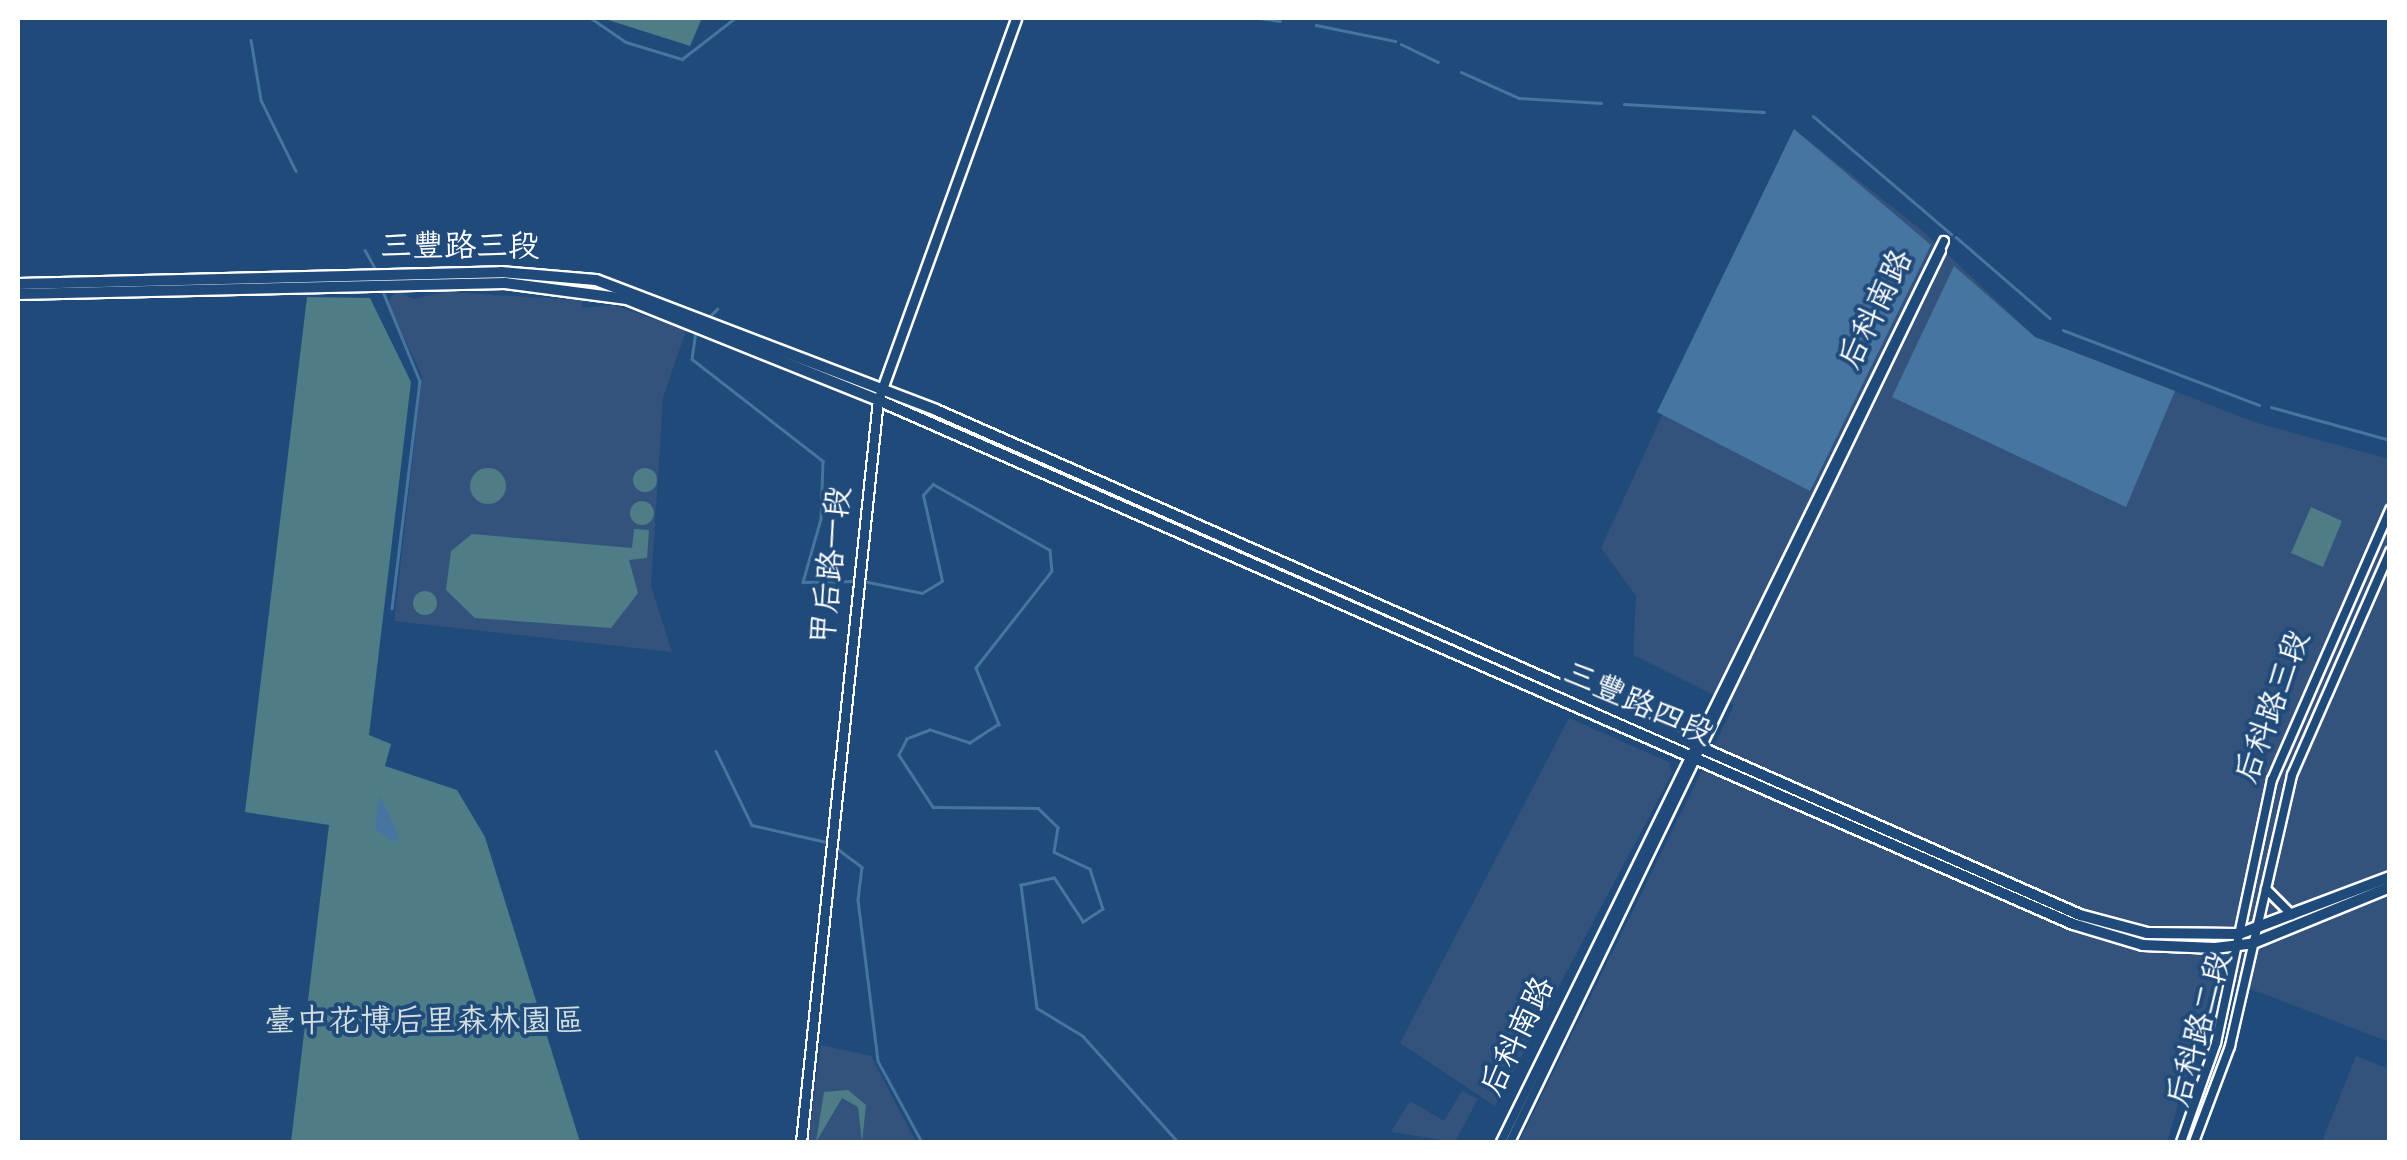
<!DOCTYPE html>
<html>
<head>
<meta charset="utf-8">
<style>
	body { margin:0 }
	#map { position:relative; width:2407px; height:1160px; overflow:hidden; background:#1f4a7a; font-family:Dekko,"LXGW WenKai TC",sans-serif }
	div>[style] { position:absolute }
	.built>* { inset:0; background:#33537d }
	.green>* { inset:0; background:#4e7c87 }
	.round { border-radius:50% }
	.water>* { inset:0; background:#4675a2 }
	.stream>* { height:2.5px; margin:-1.25px; padding:0 1.25px; transform-origin:1.25px; border-radius:1.25px; background:#4675a2 }
	.roads { filter:drop-shadow(2px 0 #fff) drop-shadow(-2px 0 #fff) drop-shadow(0 2px #fff) drop-shadow(0 -2px #fff) }
	.tertiary>* { height:8px; margin:-4px; padding:0 4px; transform-origin:4px; border-radius:4px; background:#1f4a7a }
	.secondary>* { height:9px; margin:-4.5px; padding:0 4.5px; transform-origin:4.5px; border-radius:4.5px; background:#1f4a7a }
	.primary>* { height:10px; margin:-5px; padding:0 5px; transform-origin:5px; border-radius:5px; background:#1f4a7a }
	span { translate:-50% -50%; white-space:nowrap; text-align:center; line-height:1.15; -webkit-text-stroke:8px #1f4a7a; paint-order:stroke }
	.street-label { font-size:32px; color:#fff }
	.park-label { font-size:32px; color:#d3dee1 }
	.frame { position:absolute; inset:0; border:20px solid #fff; pointer-events:none }
</style>
</head>
<body>
<div id="map">
	<div class="built">
		<div style="clip-path:polygon(1794px 129px,1924px 232px,2035px 337px,2257px 423px,2389px 459px,2389px 1042px,2217px 976px,2167px 1142px,1519px 1142px,1734px 705px,1633px 655px,1636px 596px,1601px 548px)"></div>
		<div style="clip-path:polygon(396px 291px,414px 299px,445px 292px,582px 300px,582px 308px,613px 305px,686px 330px,663px 398px,651px 586px,672px 652px,394px 621px,422px 376px,387px 302px)"></div>
		<div style="clip-path:polygon(1569px 718px,1669px 762px,1672px 774px,1495px 1106px,1400px 1043px)"></div>
		<div style="clip-path:polygon(821px 1045px,871px 1056px,916px 1142px,808px 1142px)"></div>
		<div style="clip-path:polygon(2356px 1056px,2389px 1069px,2389px 1142px,2322px 1142px)"></div>
		<div style="clip-path:polygon(1462px 1091px,1478px 1099px,1455px 1142px,1391px 1132px,1410px 1101px,1444px 1121px)"></div>
	</div>
	<div class="green">
		<div style="clip-path:polygon(602px 18px,702px 18px,690px 46px)"></div>
		<div style="clip-path:polygon(307px 297px,370px 298px,411px 382px,369px 735px,391px 744px,385px 766px,457px 790px,485px 837px,580px 1142px,291px 1142px,329px 825px,245px 812px)"></div>
		<div class="round" style="left:470px;top:468px;width:36px;height:36px"></div>
		<div class="round" style="left:633px;top:468px;width:24px;height:24px"></div>
		<div class="round" style="left:630px;top:501px;width:24px;height:24px"></div>
		<div style="clip-path:polygon(2311px 507px,2342px 521px,2323px 567px,2291px 553px)"></div>
		<div style="clip-path:polygon(634px 529px,649px 530px,647px 558px,629px 560px,638px 593px,611px 628px,475px 618px,446px 590px,451px 551px,472px 534px,632px 548px)"></div>
		<div class="round" style="left:413px;top:591px;width:24px;height:24px"></div>
		<div style="clip-path:polygon(848px 1090px,866px 1105px,862px 1142px,858px 1107px,842px 1098px,816px 1142px,824px 1092px)"></div>
	</div>
	<div class="water">
		<div style="clip-path:polygon(1794px 129px,1931px 245px,1810px 491px,1657px 412px)"></div>
		<div style="clip-path:polygon(1954px 266px,2035px 337px,2175px 391px,2126px 507px,1892px 397px)"></div>
		<div style="clip-path:polygon(380px 796px,399px 837px,392px 842px,375px 828px)"></div>
	</div>
	<div class="stream">
		<div style="left:591px;top:18px;width:42px;rotate:34.4deg"></div>
		<div style="left:626px;top:42px;width:59px;rotate:16.9deg"></div>
		<div style="left:682px;top:59px;width:67px;rotate:-37.7deg"></div>
		<div style="left:1259px;top:18px;width:21px;rotate:8deg"></div>
		<div style="left:1316px;top:25px;width:81px;rotate:11.4deg"></div>
		<div style="left:251px;top:40px;width:61px;rotate:80.5deg"></div>
		<div style="left:261px;top:100px;width:79px;rotate:63.8deg"></div>
		<div style="left:1401px;top:44px;width:41px;rotate:25.9deg"></div>
		<div style="left:1461px;top:72px;width:64px;rotate:24.1deg"></div>
		<div style="left:1519px;top:98px;width:82px;rotate:3.5deg"></div>
		<div style="left:1624px;top:104px;width:140px;rotate:3.3deg"></div>
		<div style="left:1813px;top:116px;width:182px;rotate:40.5deg"></div>
		<div style="left:1956px;top:237px;width:124px;rotate:40.8deg"></div>
		<div style="left:365px;top:250px;width:25px;rotate:61deg"></div>
		<div style="left:382px;top:289px;width:100px;rotate:67.6deg"></div>
		<div style="left:420px;top:381px;width:229px;rotate:97deg"></div>
		<div style="left:708px;top:318px;width:13px;rotate:-45deg"></div>
		<div style="left:2063px;top:330px;width:210px;rotate:20.9deg"></div>
		<div style="left:696px;top:331px;width:28px;rotate:98deg"></div>
		<div style="left:692px;top:359px;width:166px;rotate:37.9deg"></div>
		<div style="left:823px;top:461px;width:58px;rotate:92deg"></div>
		<div style="left:821px;top:519px;width:66px;rotate:105.9deg"></div>
		<div style="left:803px;top:582px;width:52px;rotate:-1.1deg"></div>
		<div style="left:2271px;top:407px;width:123px;rotate:15.5deg"></div>
		<div style="left:863px;top:581px;width:60px;rotate:11.5deg"></div>
		<div style="left:922px;top:593px;width:23px;rotate:-31deg"></div>
		<div style="left:942px;top:581px;width:88px;rotate:-102.5deg"></div>
		<div style="left:923px;top:495px;width:15px;rotate:-48deg"></div>
		<div style="left:933px;top:484px;width:134px;rotate:29.4deg"></div>
		<div style="left:1050px;top:550px;width:21px;rotate:85deg"></div>
		<div style="left:1052px;top:571px;width:123px;rotate:128.1deg"></div>
		<div style="left:976px;top:668px;width:61px;rotate:67.7deg"></div>
		<div style="left:999px;top:724px;width:35px;rotate:147deg"></div>
		<div style="left:970px;top:743px;width:42px;rotate:-162deg"></div>
		<div style="left:930px;top:730px;width:25px;rotate:159deg"></div>
		<div style="left:907px;top:739px;width:18px;rotate:117deg"></div>
		<div style="left:899px;top:755px;width:62px;rotate:56.8deg"></div>
		<div style="left:933px;top:807px;width:105px;rotate:0.5deg"></div>
		<div style="left:1038px;top:808px;width:28px;rotate:44deg"></div>
		<div style="left:1058px;top:827px;width:25px;rotate:99deg"></div>
		<div style="left:1054px;top:852px;width:40px;rotate:25deg"></div>
		<div style="left:1090px;top:869px;width:42px;rotate:72deg"></div>
		<div style="left:1103px;top:909px;width:24px;rotate:147deg"></div>
		<div style="left:1083px;top:922px;width:53px;rotate:-123.4deg"></div>
		<div style="left:1054px;top:878px;width:34px;rotate:168deg"></div>
		<div style="left:1021px;top:885px;width:124px;rotate:82.6deg"></div>
		<div style="left:1037px;top:1008px;width:54px;rotate:31.3deg"></div>
		<div style="left:1083px;top:1036px;width:142px;rotate:48.1deg"></div>
		<div style="left:716px;top:751px;width:82px;rotate:64.1deg"></div>
		<div style="left:752px;top:825px;width:77px;rotate:12.8deg"></div>
		<div style="left:834px;top:846px;width:35px;rotate:37deg"></div>
		<div style="left:862px;top:867px;width:33px;rotate:97deg"></div>
		<div style="left:858px;top:900px;width:162px;rotate:82.9deg"></div>
		<div style="left:878px;top:1061px;width:92px;rotate:61.5deg"></div>
	</div>
	<div class="roads">
		<div class="tertiary">
			<div style="left:2266px;top:889px;width:37px;rotate:45deg"></div>
			<div style="left:1501px;top:1142px;width:1004px;rotate:-63.82deg"></div>
			<div style="left:1510px;top:1142px;width:990px;rotate:-64.19deg"></div>
			<div style="left:2181px;top:1142px;width:105px;rotate:-70.5deg"></div>
			<div style="left:2216px;top:1043px;width:269px;rotate:-78deg"></div>
			<div style="left:2272px;top:780px;width:295px;rotate:-66.4deg"></div>
			<div style="left:2194px;top:1142px;width:103px;rotate:-69.4deg"></div>
			<div style="left:2230px;top:1046px;width:278px;rotate:-77.1deg"></div>
			<div style="left:2292px;top:775px;width:244px;rotate:-66.3deg"></div>
		</div>
		<div class="secondary">
			<div style="left:801px;top:1142px;width:746px;rotate:-84.08deg"></div>
			<div style="left:878px;top:400px;width:406px;rotate:-70.1deg"></div>
		</div>
		<div class="primary">
			<div style="left:18px;top:284px;width:483px;rotate:-1.4deg"></div>
			<div style="left:501px;top:272px;width:95px;rotate:4.8deg"></div>
			<div style="left:596px;top:280px;width:364px;rotate:20.9deg"></div>
			<div style="left:936px;top:410px;width:1251px;rotate:23.82deg"></div>
			<div style="left:2080px;top:915px;width:69px;rotate:15deg"></div>
			<div style="left:2147px;top:933px;width:92px;rotate:0.6deg"></div>
			<div style="left:2239px;top:934px;width:161px;rotate:-20.7deg"></div>
			<div style="left:18px;top:294px;width:487px;rotate:-1.3deg"></div>
			<div style="left:505px;top:283px;width:123px;rotate:7.5deg"></div>
			<div style="left:627px;top:299px;width:271px;rotate:21.9deg"></div>
			<div style="left:878px;top:400px;width:1305px;rotate:23.68deg"></div>
			<div style="left:2073px;top:924px;width:73px;rotate:16.7deg"></div>
			<div style="left:2143px;top:945px;width:72px;rotate:2.4deg"></div>
			<div style="left:2215px;top:948px;width:38px;rotate:-7deg"></div>
			<div style="left:2253px;top:943px;width:148px;rotate:-22.2deg"></div>
		</div>
	</div>
	<div class="street-label">
		<span style="left:460px;top:250px">三豐路三段</span>
		<span style="left:1879px;top:311px;rotate:-64deg">后科南路</span>
		<span style="left:835px;top:566px;rotate:-84deg">甲后路一段</span>
		<span style="left:1637px;top:707px;rotate:24deg">三豐路四段</span>
		<span style="left:2276px;top:708px;rotate:-70deg">后科路三段</span>
		<span style="left:2203px;top:1030px;rotate:-74deg">后科路二段</span>
		<span style="left:1521px;top:1038px;rotate:-64deg">后科南路</span>
	</div>
	<div class="park-label">
		<span style="left:424px;top:1025px">臺中花博后里森林園區</span>
	</div>
	<div class="frame"></div>
</div>
</body>
</html>
